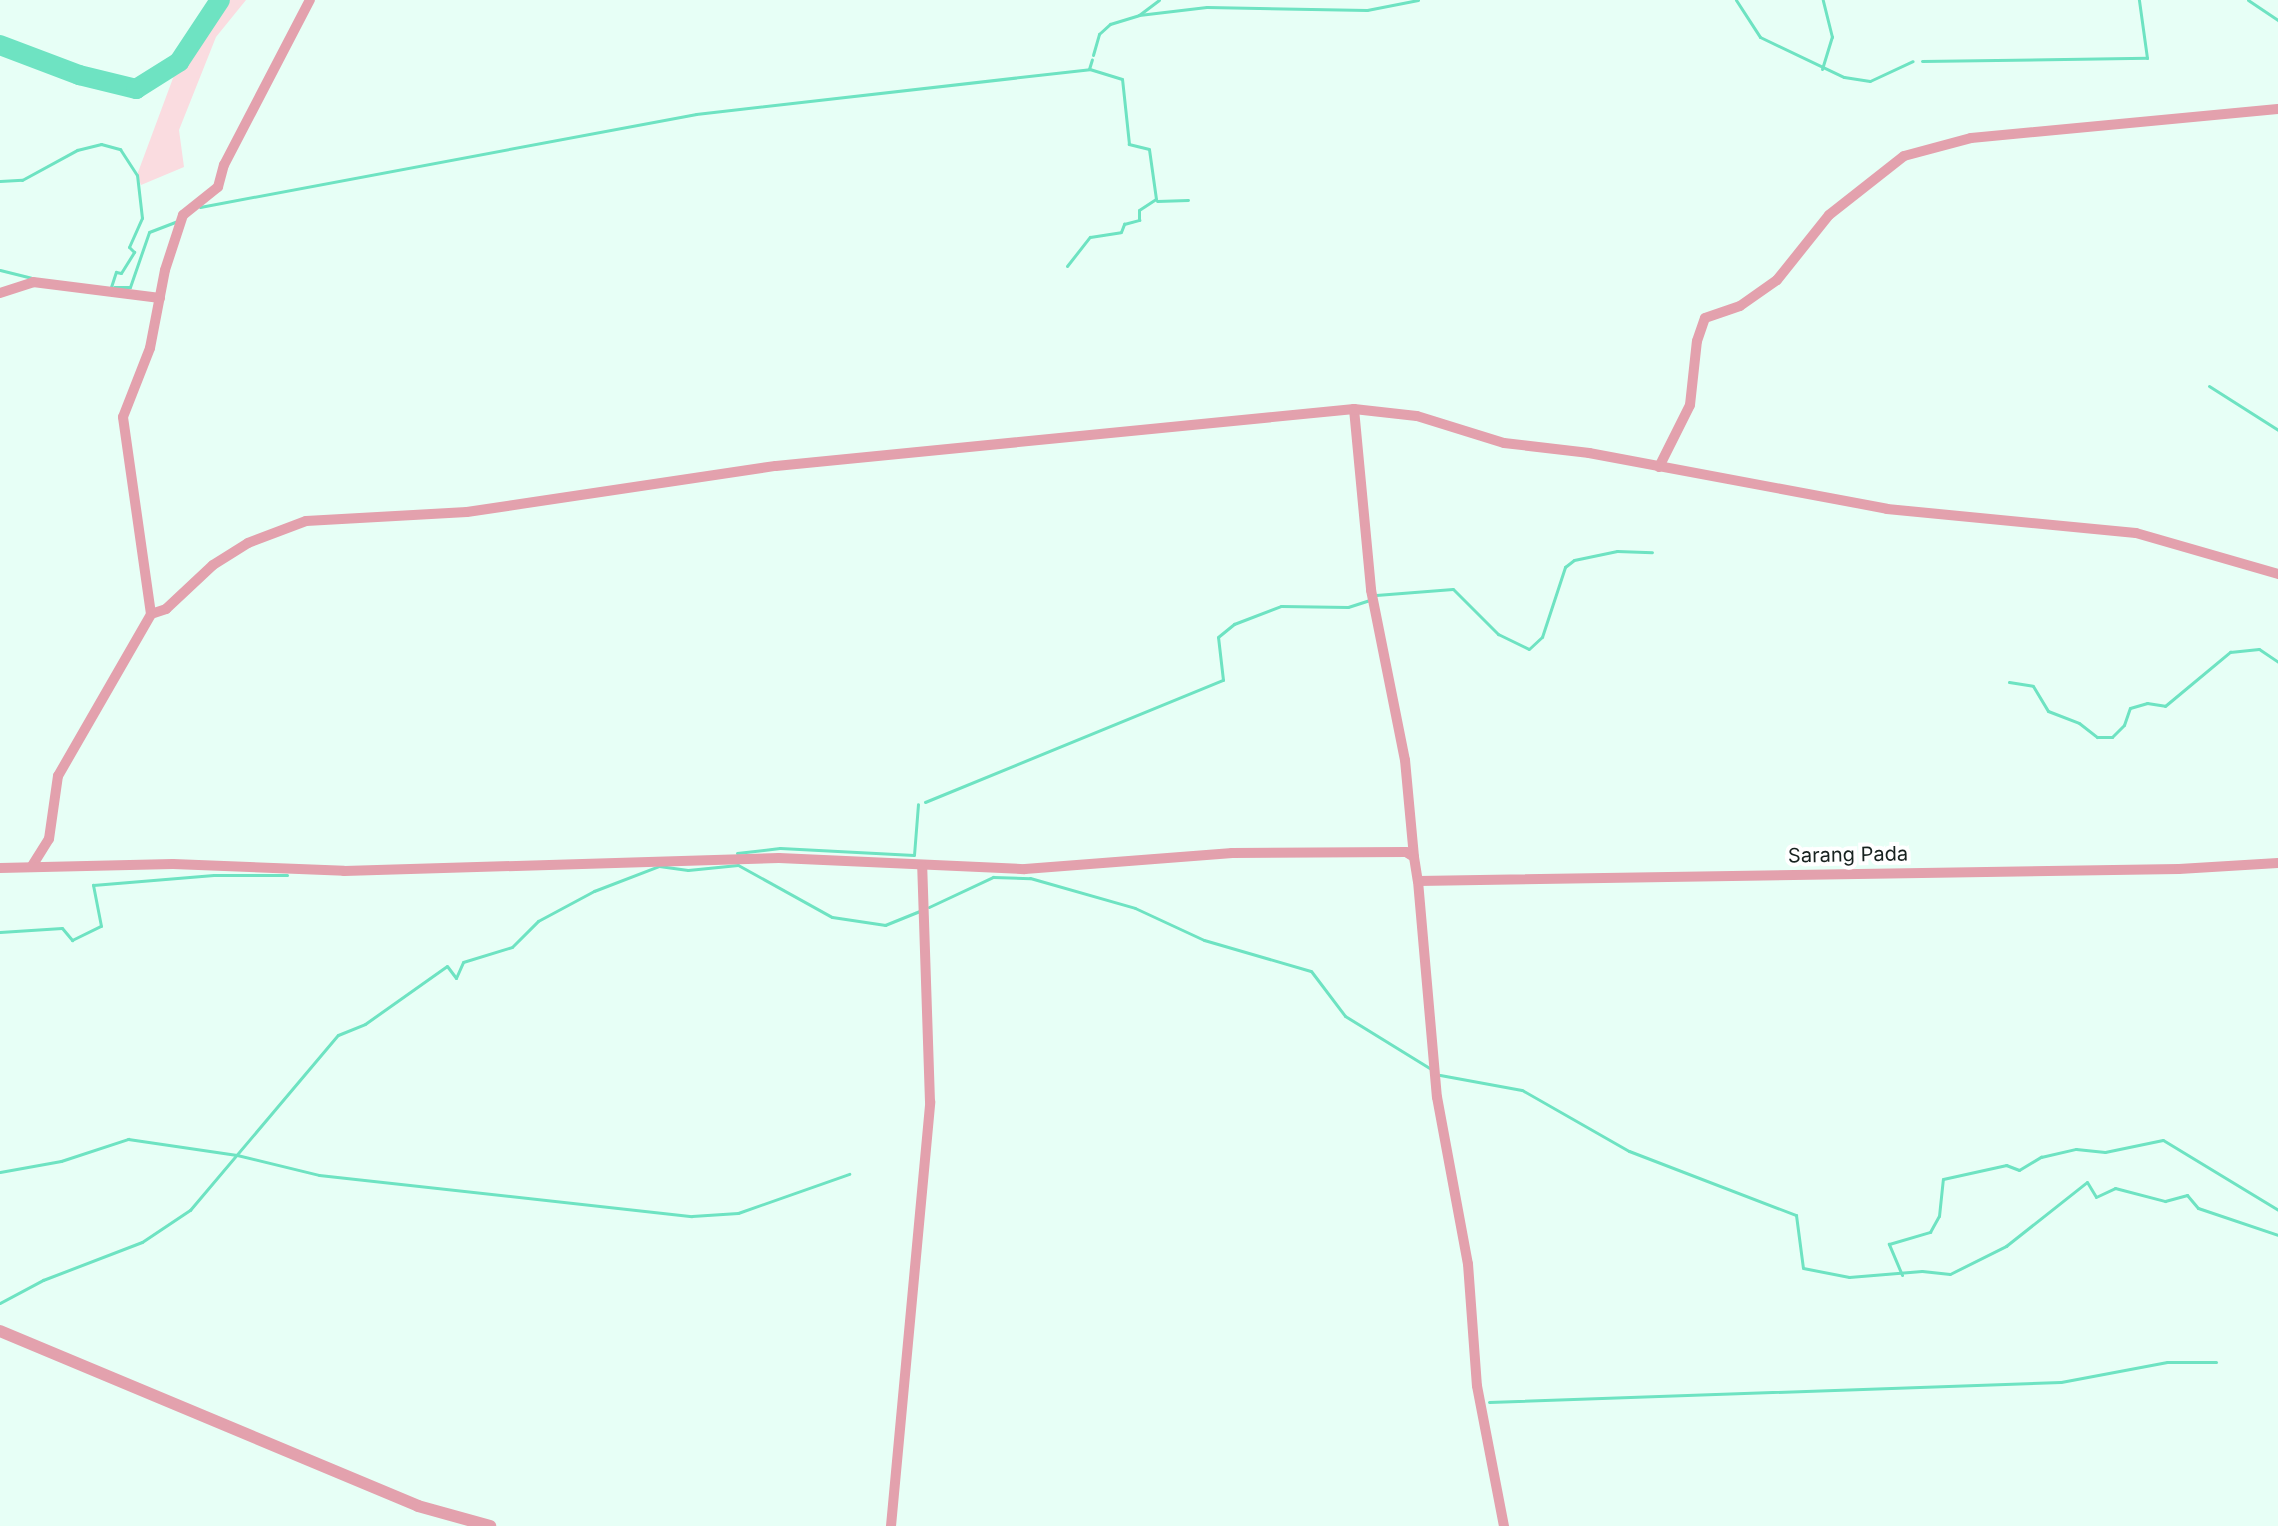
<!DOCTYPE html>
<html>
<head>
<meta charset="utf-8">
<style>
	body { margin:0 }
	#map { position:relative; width:2278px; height:1526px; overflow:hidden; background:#e7fff6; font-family:Inter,sans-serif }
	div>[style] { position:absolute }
	.green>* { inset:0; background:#fadce0 }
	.stream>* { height:3px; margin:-1.5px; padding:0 1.5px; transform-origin:1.5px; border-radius:1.5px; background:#6ee3c2 }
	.river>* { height:20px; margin:-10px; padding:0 10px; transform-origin:10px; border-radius:10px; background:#6ee3c2 }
	.minor>* { height:10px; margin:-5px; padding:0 5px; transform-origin:5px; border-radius:5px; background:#e3a1ad }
	.tertiary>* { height:12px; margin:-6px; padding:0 6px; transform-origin:6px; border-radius:6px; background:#e3a1ad }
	span { translate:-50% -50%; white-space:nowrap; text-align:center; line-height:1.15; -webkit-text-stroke:8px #fff; paint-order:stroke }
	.street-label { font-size:20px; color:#17221f }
</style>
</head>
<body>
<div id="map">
	<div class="green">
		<div style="clip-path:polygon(220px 0,246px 0,216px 37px,179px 130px,184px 167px,141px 185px,137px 175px,179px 62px)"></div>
	</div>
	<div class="stream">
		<div style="left:1736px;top:0;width:44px;rotate:57deg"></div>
		<div style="left:1760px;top:37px;width:93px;rotate:25.5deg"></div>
		<div style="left:1844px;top:77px;width:26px;rotate:9deg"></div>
		<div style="left:1870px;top:81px;width:47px;rotate:-24.9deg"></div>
		<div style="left:2248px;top:0;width:36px;rotate:34deg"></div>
		<div style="left:1139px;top:15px;width:25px;rotate:-37deg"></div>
		<div style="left:1093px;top:55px;width:22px;rotate:-74deg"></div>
		<div style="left:1099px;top:34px;width:15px;rotate:-42deg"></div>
		<div style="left:1110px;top:24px;width:30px;rotate:-17deg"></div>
		<div style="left:1139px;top:15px;width:68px;rotate:-6.7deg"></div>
		<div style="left:1207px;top:7px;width:160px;rotate:1.1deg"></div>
		<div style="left:1367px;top:10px;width:52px;rotate:-11.1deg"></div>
		<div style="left:1922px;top:61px;width:225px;rotate:-0.8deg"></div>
		<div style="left:2147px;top:58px;width:59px;rotate:-97.9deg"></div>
		<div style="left:1822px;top:69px;width:34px;rotate:-73deg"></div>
		<div style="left:1832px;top:37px;width:38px;rotate:-104deg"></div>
		<div style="left:0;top:181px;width:22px;rotate:-3deg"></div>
		<div style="left:22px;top:180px;width:63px;rotate:-28.6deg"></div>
		<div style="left:77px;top:150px;width:25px;rotate:-14deg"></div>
		<div style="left:101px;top:144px;width:20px;rotate:15deg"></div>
		<div style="left:120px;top:149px;width:31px;rotate:57deg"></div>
		<div style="left:1157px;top:201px;width:31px;rotate:-2deg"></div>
		<div style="left:200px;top:207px;width:505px;rotate:-10.62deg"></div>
		<div style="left:696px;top:114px;width:396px;rotate:-6.5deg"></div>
		<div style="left:1089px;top:69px;width:10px;rotate:-73deg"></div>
		<div style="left:1067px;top:266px;width:37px;rotate:-52deg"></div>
		<div style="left:1090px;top:237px;width:31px;rotate:-9deg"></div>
		<div style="left:1121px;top:232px;width:9px;rotate:-69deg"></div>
		<div style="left:1124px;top:224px;width:16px;rotate:-15deg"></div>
		<div style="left:1139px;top:220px;width:10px;rotate:-90deg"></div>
		<div style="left:1139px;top:210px;width:20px;rotate:-33deg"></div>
		<div style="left:1156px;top:199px;width:50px;rotate:-98deg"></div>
		<div style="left:1149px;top:149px;width:21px;rotate:-166deg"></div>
		<div style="left:1129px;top:144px;width:65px;rotate:-96.1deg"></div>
		<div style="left:1122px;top:79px;width:34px;rotate:-163deg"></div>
		<div style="left:0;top:270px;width:32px;rotate:14deg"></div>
		<div style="left:111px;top:287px;width:16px;rotate:-72deg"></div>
		<div style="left:116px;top:272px;width:5px;rotate:11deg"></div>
		<div style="left:121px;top:273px;width:25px;rotate:-58deg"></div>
		<div style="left:134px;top:252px;width:7px;rotate:-135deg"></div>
		<div style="left:129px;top:247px;width:32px;rotate:-66deg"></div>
		<div style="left:142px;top:218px;width:43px;rotate:-96.6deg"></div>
		<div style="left:114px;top:287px;width:16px"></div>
		<div style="left:130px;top:287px;width:58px;rotate:-70.9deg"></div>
		<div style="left:149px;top:232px;width:30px;rotate:-21deg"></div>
		<div style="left:2209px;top:386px;width:82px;rotate:32.5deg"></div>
		<div style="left:1376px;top:595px;width:77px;rotate:-4.5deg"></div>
		<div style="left:1453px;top:589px;width:64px;rotate:45deg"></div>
		<div style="left:1498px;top:634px;width:34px;rotate:26deg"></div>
		<div style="left:1529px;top:649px;width:18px;rotate:-43deg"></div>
		<div style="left:1542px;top:637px;width:74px;rotate:-71.8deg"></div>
		<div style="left:1565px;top:567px;width:11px;rotate:-38deg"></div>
		<div style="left:1574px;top:560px;width:44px;rotate:-11.8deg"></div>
		<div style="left:1617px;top:551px;width:35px;rotate:2deg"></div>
		<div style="left:2009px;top:682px;width:24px;rotate:9deg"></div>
		<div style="left:2033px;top:686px;width:29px;rotate:59deg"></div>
		<div style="left:2048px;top:711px;width:33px;rotate:21deg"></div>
		<div style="left:2079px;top:723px;width:23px;rotate:38deg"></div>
		<div style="left:2097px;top:737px;width:15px"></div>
		<div style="left:2112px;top:737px;width:17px;rotate:-45deg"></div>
		<div style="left:2124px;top:725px;width:18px;rotate:-71deg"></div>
		<div style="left:2130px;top:708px;width:18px;rotate:-16deg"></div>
		<div style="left:2147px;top:703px;width:18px;rotate:9deg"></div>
		<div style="left:2165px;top:706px;width:85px;rotate:-39.7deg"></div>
		<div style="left:2230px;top:652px;width:29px;rotate:-6deg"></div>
		<div style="left:2259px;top:649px;width:23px;rotate:34deg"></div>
		<div style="left:925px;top:802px;width:322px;rotate:-22.3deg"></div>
		<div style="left:1223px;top:680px;width:43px;rotate:-96.6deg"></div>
		<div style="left:1218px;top:637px;width:21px;rotate:-39deg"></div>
		<div style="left:1234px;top:624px;width:50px;rotate:-21deg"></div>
		<div style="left:1281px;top:606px;width:67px;rotate:0.9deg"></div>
		<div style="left:1348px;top:607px;width:22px;rotate:-18deg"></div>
		<div style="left:737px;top:853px;width:43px;rotate:-6.6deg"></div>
		<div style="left:780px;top:848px;width:134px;rotate:3deg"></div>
		<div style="left:914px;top:855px;width:51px;rotate:-85.5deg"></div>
		<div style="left:929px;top:907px;width:71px;rotate:-25.1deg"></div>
		<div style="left:993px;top:877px;width:37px;rotate:2deg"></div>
		<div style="left:1030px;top:878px;width:109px;rotate:15.9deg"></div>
		<div style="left:1135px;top:908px;width:76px;rotate:24.9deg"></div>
		<div style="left:1204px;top:940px;width:111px;rotate:16.2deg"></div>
		<div style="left:1311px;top:971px;width:56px;rotate:52.9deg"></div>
		<div style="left:1345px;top:1016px;width:101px;rotate:31.6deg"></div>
		<div style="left:0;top:932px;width:62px;rotate:-3.7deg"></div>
		<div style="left:62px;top:928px;width:16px;rotate:50deg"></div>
		<div style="left:72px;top:940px;width:32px;rotate:-26deg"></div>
		<div style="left:101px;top:926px;width:42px;rotate:-101deg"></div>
		<div style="left:93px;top:885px;width:121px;rotate:-4.7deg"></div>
		<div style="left:214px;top:875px;width:73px"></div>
		<div style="left:1440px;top:1075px;width:83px;rotate:10.4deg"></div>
		<div style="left:1522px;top:1090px;width:123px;rotate:29.7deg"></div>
		<div style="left:1629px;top:1151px;width:179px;rotate:21deg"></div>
		<div style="left:1796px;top:1215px;width:53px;rotate:82.5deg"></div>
		<div style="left:1803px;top:1268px;width:47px;rotate:11.1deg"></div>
		<div style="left:1849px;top:1277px;width:73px;rotate:-4.7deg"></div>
		<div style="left:1922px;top:1271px;width:28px;rotate:6deg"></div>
		<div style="left:1950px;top:1274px;width:63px;rotate:-26.6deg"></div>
		<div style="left:2006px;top:1246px;width:103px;rotate:-38.3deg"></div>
		<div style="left:2087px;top:1182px;width:17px;rotate:59deg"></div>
		<div style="left:2096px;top:1197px;width:21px;rotate:-25deg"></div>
		<div style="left:2115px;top:1188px;width:52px;rotate:14.6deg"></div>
		<div style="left:2165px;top:1201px;width:23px;rotate:-15deg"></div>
		<div style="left:2187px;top:1195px;width:17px;rotate:50deg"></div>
		<div style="left:2198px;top:1208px;width:84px;rotate:18.6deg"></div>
		<div style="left:0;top:1172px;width:62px;rotate:-10.2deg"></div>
		<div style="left:61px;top:1161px;width:71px;rotate:-18.2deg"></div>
		<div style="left:128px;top:1139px;width:110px;rotate:8.4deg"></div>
		<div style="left:237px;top:1155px;width:84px;rotate:13.7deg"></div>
		<div style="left:319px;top:1175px;width:375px;rotate:6.3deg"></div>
		<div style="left:692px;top:1216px;width:46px;rotate:-3.7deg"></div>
		<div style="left:738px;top:1213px;width:118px;rotate:-19.4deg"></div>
		<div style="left:1902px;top:1275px;width:34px;rotate:-113deg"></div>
		<div style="left:1889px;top:1244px;width:43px;rotate:-16.3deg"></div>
		<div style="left:1930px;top:1232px;width:18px;rotate:-61deg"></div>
		<div style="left:1939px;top:1216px;width:37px;rotate:-84deg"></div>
		<div style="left:1943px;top:1179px;width:65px;rotate:-12.5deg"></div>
		<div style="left:2006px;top:1165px;width:14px;rotate:21deg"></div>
		<div style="left:2019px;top:1170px;width:26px;rotate:-31deg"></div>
		<div style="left:2041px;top:1157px;width:36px;rotate:-13deg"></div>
		<div style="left:2076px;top:1149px;width:29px;rotate:6deg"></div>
		<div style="left:2105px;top:1152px;width:59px;rotate:-11.7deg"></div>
		<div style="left:2163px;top:1140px;width:135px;rotate:31.3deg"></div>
		<div style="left:0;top:1303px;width:49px;rotate:-28.1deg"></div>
		<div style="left:43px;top:1280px;width:106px;rotate:-21deg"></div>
		<div style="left:142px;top:1242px;width:58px;rotate:-33.7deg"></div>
		<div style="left:190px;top:1210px;width:229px;rotate:-49.8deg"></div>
		<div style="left:338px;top:1035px;width:29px;rotate:-22deg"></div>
		<div style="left:365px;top:1024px;width:100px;rotate:-35.3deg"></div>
		<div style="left:447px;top:966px;width:15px;rotate:53deg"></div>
		<div style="left:456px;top:978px;width:17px;rotate:-66deg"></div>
		<div style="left:463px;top:962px;width:51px;rotate:-17deg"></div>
		<div style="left:512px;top:947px;width:37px;rotate:-45deg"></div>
		<div style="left:538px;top:921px;width:64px;rotate:-28.2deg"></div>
		<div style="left:594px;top:891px;width:70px;rotate:-21deg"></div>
		<div style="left:659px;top:866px;width:29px;rotate:8deg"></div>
		<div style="left:688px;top:870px;width:50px;rotate:-5.7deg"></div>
		<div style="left:738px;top:865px;width:107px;rotate:29deg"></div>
		<div style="left:832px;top:917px;width:54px;rotate:8.6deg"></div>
		<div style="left:885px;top:925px;width:40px;rotate:-22deg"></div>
		<div style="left:1489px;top:1402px;width:572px;rotate:-2deg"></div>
		<div style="left:2061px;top:1382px;width:108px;rotate:-10.7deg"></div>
		<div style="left:2167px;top:1362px;width:49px"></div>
	</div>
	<div class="river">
		<div style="left:0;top:45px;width:85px;rotate:20.8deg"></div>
		<div style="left:79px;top:75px;width:59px;rotate:13.8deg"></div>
		<div style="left:136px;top:89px;width:51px;rotate:-32.1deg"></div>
		<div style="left:179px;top:62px;width:74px;rotate:-56.5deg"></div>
	</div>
	<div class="minor">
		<div style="left:0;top:293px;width:35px;rotate:-18deg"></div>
		<div style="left:33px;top:282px;width:128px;rotate:7.2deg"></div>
		<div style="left:1354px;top:409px;width:182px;rotate:84.6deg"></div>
		<div style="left:1371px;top:590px;width:173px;rotate:78.7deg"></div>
		<div style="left:1405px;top:760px;width:97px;rotate:84.7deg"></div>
		<div style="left:1659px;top:467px;width:69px;rotate:-63.4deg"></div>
		<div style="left:1690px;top:405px;width:64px;rotate:-83.8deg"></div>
		<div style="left:1697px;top:341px;width:24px;rotate:-71deg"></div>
		<div style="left:1705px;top:318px;width:37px;rotate:-19deg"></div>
		<div style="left:1740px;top:306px;width:45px;rotate:-35.1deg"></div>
		<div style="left:1777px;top:280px;width:83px;rotate:-51.3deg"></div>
		<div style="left:1829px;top:215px;width:95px;rotate:-38.2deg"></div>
		<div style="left:1904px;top:156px;width:69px;rotate:-15deg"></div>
		<div style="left:1971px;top:138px;width:308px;rotate:-5.4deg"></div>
		<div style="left:151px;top:614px;width:16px;rotate:-18deg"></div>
		<div style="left:166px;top:609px;width:64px;rotate:-43.1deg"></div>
		<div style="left:213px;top:565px;width:41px;rotate:-32.2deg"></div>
		<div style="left:248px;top:543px;width:62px;rotate:-20.8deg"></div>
		<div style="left:306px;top:521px;width:161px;rotate:-3.2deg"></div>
		<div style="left:467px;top:512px;width:312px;rotate:-8.5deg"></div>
		<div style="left:776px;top:466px;width:581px;rotate:-5.63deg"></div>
		<div style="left:1354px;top:409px;width:63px;rotate:6.3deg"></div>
		<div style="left:1417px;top:416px;width:91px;rotate:17.2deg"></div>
		<div style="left:1504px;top:443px;width:86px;rotate:6.7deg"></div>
		<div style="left:1589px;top:453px;width:303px;rotate:10.6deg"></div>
		<div style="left:1887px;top:509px;width:250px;rotate:5.5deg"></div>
		<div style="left:2136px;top:533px;width:148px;rotate:16.1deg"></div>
		<div style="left:32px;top:866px;width:32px;rotate:-58deg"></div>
		<div style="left:49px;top:839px;width:64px;rotate:-81.9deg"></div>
		<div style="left:58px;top:776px;width:187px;rotate:-60.1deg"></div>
		<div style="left:151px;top:614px;width:199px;rotate:-98.1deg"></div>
		<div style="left:123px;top:417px;width:74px;rotate:-68.6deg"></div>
		<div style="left:150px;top:348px;width:79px;rotate:-79.1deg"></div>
		<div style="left:165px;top:270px;width:58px;rotate:-71.9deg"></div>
		<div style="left:183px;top:215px;width:45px;rotate:-38.7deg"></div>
		<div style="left:218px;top:187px;width:23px;rotate:-75deg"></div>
		<div style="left:224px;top:165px;width:186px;rotate:-62.5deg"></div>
		<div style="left:0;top:868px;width:173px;rotate:-1.3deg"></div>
		<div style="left:173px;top:864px;width:171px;rotate:2.3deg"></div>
		<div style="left:344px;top:871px;width:435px;rotate:-1.7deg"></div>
		<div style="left:779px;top:858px;width:246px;rotate:2.6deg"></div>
		<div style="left:1025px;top:869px;width:208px;rotate:-4.4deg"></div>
		<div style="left:1232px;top:853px;width:174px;rotate:-0.3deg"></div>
		<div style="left:1406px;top:852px;width:9px;rotate:32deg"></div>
		<div style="left:1414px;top:857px;width:24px;rotate:81deg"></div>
		<div style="left:1418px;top:881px;width:217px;rotate:85deg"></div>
		<div style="left:1437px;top:1097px;width:170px;rotate:79.5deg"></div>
		<div style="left:1468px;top:1264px;width:122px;rotate:85.8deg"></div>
		<div style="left:1477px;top:1386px;width:143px;rotate:79.1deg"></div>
		<div style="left:1418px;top:881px;width:761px;rotate:-0.9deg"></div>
		<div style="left:2179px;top:869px;width:99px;rotate:-3.5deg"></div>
		<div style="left:891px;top:1526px;width:426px;rotate:-84.7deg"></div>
		<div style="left:930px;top:1102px;width:236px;rotate:-91.9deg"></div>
	</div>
	<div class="tertiary">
		<div style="left:0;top:1331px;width:453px;rotate:22.7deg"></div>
		<div style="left:418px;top:1506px;width:75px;rotate:15.5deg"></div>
	</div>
	<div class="street-label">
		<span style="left:1848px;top:855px;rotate:-1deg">Sarang Pada</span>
	</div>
</div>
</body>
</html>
